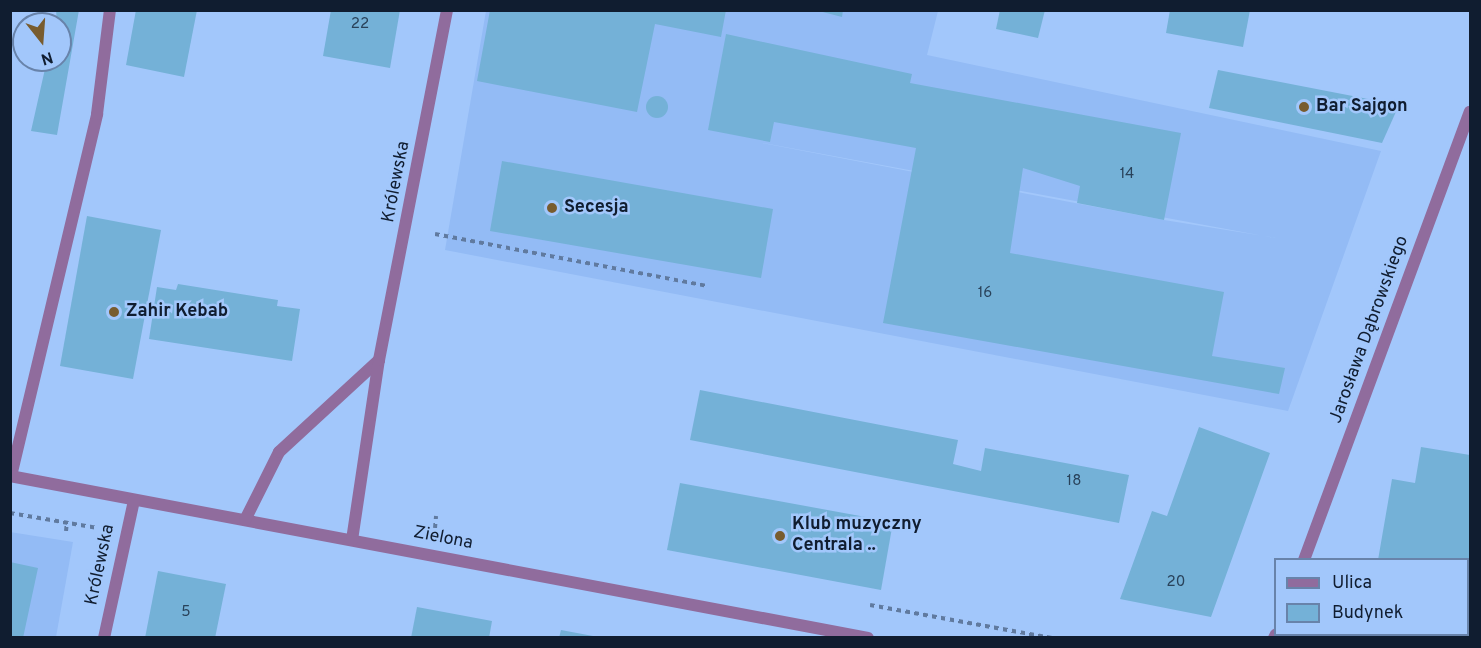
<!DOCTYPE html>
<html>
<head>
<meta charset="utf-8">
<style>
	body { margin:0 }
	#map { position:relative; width:1481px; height:648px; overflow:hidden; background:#a2c7fb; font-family:Overpass,sans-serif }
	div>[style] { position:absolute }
	.built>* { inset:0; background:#93bbf5 }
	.building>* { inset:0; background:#74b1d7 }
	.round { border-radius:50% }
	.path>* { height:4px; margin-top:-2px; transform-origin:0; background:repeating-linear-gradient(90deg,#607a9f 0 4.5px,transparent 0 9px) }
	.lane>* { height:12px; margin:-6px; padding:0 6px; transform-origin:6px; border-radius:6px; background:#906c9d }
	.street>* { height:12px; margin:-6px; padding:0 6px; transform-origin:6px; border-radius:6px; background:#906c9d }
	.dots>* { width:16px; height:16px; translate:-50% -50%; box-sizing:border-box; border:3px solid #a2c7fb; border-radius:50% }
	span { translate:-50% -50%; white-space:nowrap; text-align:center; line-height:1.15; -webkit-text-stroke:5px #a2c7fb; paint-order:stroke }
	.number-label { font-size:15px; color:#29425a }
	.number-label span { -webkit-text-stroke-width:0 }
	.poi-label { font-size:18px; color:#101d30; font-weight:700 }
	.left { translate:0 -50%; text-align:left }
	.street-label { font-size:18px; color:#101d30 }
	.frame { position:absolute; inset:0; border:12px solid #101d30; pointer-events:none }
	.legend { position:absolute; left:1274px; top:558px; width:195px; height:78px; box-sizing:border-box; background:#a2c7fb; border:2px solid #6883aa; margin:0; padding:8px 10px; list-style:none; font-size:18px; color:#101d30 }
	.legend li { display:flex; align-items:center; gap:12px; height:30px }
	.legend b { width:30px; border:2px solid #6883aa }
	.north { position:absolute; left:12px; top:12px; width:60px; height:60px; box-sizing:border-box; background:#a2c7fb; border:2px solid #6883aa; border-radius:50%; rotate:163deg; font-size:16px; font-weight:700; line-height:24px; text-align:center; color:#101d30 }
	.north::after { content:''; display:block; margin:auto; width:21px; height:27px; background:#785c2f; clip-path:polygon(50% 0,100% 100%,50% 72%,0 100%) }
</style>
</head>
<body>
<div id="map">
	<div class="built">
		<div style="clip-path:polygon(evenodd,486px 11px,938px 11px,927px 55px,1381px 151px,1288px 411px,445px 250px,486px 11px,736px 138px,1275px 238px,1276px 238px,1164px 220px,736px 138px)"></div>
		<div style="clip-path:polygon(10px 532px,73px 542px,56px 637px,11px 637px)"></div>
	</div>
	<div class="building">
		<div style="clip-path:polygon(56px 10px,79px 10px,57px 135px,31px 131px,47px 60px,60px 60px)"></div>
		<div style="clip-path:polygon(136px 10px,197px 10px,184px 77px,126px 65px)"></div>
		<div style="clip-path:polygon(331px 10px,400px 10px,390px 68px,323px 56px)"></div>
		<div style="clip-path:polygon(490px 10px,726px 10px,721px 37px,655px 24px,637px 112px,477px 81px)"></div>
		<div style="clip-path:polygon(815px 10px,843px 10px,842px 17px)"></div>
		<div style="clip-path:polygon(1000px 10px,1045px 10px,1038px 38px,996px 29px)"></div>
		<div style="clip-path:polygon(1170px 10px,1250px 10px,1243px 47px,1166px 33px)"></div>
		<div style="clip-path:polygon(726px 34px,912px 74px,910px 83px,1181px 133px,1164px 220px,1077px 203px,1080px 186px,1023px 168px,1010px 253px,1224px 292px,1212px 356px,1285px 368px,1279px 394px,883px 323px,916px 148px,774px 122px,770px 142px,708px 130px)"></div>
		<div style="clip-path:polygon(1218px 70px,1399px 105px,1382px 143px,1209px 108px)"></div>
		<div class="round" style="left:646px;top:96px;width:22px;height:22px"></div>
		<div style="clip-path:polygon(502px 161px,773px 209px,761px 278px,490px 231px)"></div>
		<div style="clip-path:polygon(87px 216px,161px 230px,133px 379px,60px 366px)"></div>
		<div style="clip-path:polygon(178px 284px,278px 300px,277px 306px,300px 309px,292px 361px,149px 339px,157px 287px,176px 290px)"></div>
		<div style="clip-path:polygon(700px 390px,958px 440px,953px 464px,981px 471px,985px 448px,1129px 475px,1119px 523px,690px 440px)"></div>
		<div style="clip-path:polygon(1199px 427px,1270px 453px,1211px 617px,1120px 599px,1152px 511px,1167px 516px)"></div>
		<div style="clip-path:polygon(1421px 447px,1470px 455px,1470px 611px,1468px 560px,1378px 560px,1392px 479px,1415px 483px)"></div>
		<div style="clip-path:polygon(680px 483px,893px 522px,881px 590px,667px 550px)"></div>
		<div style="clip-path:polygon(10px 562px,38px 568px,23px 638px,10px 638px)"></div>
		<div style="clip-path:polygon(158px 571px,226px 584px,215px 638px,145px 638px)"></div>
		<div style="clip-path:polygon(417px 607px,492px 621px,489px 638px,411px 638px)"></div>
		<div style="clip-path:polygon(561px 630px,593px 636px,593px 638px,559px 638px)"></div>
		<div style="clip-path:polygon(1346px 634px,1448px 634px,1344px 638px)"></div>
	</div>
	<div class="path">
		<div style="left:435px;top:234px;width:278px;rotate:10.8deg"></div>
		<div style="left:10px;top:513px;width:89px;rotate:9.7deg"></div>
		<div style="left:435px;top:528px;width:12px;rotate:-85deg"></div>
		<div style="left:66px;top:531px;width:10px;rotate:-84deg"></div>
		<div style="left:870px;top:605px;width:185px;rotate:10.3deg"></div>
	</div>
	<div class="lane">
		<div style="left:11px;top:476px;width:372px;rotate:-76.6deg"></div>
		<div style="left:97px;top:114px;width:105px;rotate:-82.9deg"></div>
	</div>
	<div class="street">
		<div style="left:10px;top:476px;width:873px;rotate:10.69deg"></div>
		<div style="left:245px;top:520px;width:76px;rotate:-63.4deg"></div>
		<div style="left:279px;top:452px;width:136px;rotate:-42.6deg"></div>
		<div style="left:352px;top:540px;width:182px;rotate:-81.5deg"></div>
		<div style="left:379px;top:360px;width:357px;rotate:-79deg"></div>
		<div style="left:1304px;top:560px;width:478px;rotate:-69.7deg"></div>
		<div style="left:104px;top:638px;width:141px;rotate:-77.7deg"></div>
		<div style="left:1274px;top:638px;width:4px;rotate:-63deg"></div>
	</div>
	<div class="dots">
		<div style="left:1304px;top:107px;background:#785c2f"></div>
		<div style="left:552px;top:208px;background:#785c2f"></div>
		<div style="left:114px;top:312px;background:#785c2f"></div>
		<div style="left:780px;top:536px;background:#785c2f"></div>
	</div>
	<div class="number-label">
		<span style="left:360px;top:25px">22</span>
		<span style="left:1127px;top:175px">14</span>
		<span style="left:985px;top:294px">16</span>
		<span style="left:1074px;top:482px">18</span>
		<span style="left:1176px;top:583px">20</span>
		<span style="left:186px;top:613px">5</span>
	</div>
	<div class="poi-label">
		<span class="left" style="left:1316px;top:107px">Bar Sajgon</span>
		<span class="left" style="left:564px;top:208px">Secesja</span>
		<span class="left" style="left:126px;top:312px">Zahir Kebab</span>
		<span class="left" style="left:792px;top:536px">Klub muzyczny<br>Centrala ..</span>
	</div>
	<div class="street-label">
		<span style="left:397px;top:182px;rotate:-79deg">Królewska</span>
		<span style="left:1370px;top:330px;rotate:-70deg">Jarosława Dąbrowskiego</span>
		<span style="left:443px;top:539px;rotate:11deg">Zielona</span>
		<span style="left:101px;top:565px;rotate:-78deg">Królewska</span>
	</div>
	<div class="frame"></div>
	<ul class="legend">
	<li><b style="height:8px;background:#906c9d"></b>Ulica</li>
	<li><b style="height:16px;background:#74b1d7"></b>Budynek</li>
	</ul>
	<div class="north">N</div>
</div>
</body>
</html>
